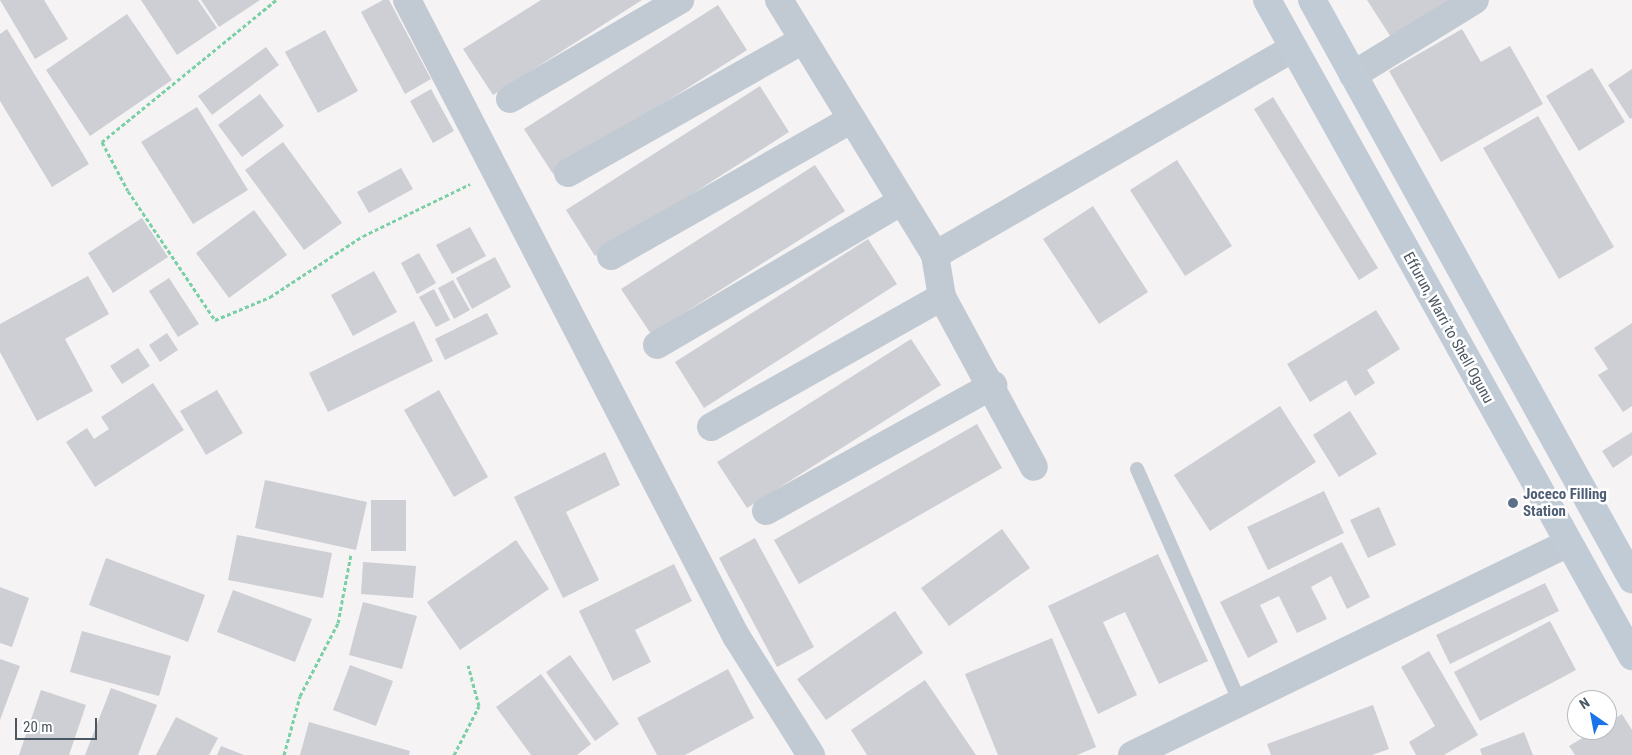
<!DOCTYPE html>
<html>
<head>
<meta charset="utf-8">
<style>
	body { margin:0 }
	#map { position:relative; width:1632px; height:755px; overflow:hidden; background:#f5f3f3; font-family:"Roboto Condensed",sans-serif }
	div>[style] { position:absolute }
	.building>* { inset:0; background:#cdcfd5 }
	.path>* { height:3px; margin-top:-1.5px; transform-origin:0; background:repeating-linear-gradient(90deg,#7ad0a6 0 4px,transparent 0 6.5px) }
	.lane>* { height:14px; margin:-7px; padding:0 7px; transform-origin:7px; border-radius:7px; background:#c1cad2 }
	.street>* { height:28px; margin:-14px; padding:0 14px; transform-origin:14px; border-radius:14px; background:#c1cad2 }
	.secondary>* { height:28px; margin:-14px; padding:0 14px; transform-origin:14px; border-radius:14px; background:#c1cbd6 }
	.dots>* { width:14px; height:14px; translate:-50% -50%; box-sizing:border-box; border:2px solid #fff; border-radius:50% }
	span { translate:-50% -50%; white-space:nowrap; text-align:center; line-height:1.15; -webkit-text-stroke:5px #fff; paint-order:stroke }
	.street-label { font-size:15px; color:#4a5661 }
	.service-label { font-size:15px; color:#4e5e75; font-weight:700 }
	.left { translate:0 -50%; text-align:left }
	.north { position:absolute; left:1567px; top:690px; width:50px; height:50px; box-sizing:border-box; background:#fff; border:1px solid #b7bbc0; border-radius:50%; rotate:327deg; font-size:14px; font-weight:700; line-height:20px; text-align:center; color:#4a5661 }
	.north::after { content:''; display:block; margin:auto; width:18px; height:22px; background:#1a73e8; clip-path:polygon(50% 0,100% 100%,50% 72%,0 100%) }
	.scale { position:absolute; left:15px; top:718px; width:82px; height:22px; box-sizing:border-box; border:2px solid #4a5661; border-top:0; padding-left:6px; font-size:15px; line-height:18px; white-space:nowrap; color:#4a5661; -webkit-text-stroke:4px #fff; paint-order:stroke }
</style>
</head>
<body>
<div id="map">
	<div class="building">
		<div style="clip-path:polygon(0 0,44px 0,68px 39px,35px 59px)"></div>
		<div style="clip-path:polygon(141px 0,198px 0,217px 28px,177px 55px)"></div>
		<div style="clip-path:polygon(201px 0,260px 0,219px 27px)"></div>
		<div style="clip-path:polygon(383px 0,389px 0,431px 79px,405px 94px,361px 12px)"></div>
		<div style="clip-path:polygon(541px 0,642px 0,493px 95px,463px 49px)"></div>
		<div style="clip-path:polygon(1367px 0,1459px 0,1394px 42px)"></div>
		<div style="clip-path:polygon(718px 5px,747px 50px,553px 174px,524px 129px)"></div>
		<div style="clip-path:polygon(127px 14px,172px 80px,90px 136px,46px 70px)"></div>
		<div style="clip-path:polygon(7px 29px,89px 164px,52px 187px,0 101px,0 34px)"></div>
		<div style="clip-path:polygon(1462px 29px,1481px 62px,1510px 46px,1543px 104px,1441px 162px,1389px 71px)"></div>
		<div style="clip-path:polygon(325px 30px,358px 91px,318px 113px,285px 52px)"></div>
		<div style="clip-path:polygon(266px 47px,279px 65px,212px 115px,198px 96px)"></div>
		<div style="clip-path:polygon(1592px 68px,1625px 122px,1579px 151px,1546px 96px)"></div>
		<div style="clip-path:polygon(1632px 69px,1632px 118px,1630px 119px,1608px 85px)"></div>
		<div style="clip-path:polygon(760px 86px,789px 132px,595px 256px,566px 210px)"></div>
		<div style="clip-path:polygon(431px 89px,454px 131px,433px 143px,410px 101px)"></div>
		<div style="clip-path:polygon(260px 94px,284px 126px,242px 157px,218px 125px)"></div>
		<div style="clip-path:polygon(1273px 97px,1378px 268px,1359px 280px,1254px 109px)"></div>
		<div style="clip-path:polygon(197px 107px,248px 190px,193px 224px,141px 142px)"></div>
		<div style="clip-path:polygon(1538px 116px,1614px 247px,1559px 279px,1483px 148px)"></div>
		<div style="clip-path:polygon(283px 142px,342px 223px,304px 250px,245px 170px)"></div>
		<div style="clip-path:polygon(1177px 160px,1232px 246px,1185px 276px,1130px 190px)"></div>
		<div style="clip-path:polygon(815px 165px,845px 211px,651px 334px,621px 289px)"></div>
		<div style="clip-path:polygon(401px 168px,413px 189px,369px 213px,357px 192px)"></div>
		<div style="clip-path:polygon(1093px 206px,1148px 292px,1099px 324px,1043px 239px)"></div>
		<div style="clip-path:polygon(254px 210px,287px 255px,229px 298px,196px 253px)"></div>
		<div style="clip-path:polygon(142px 218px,168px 257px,113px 293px,88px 253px)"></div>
		<div style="clip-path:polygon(470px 227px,486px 256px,452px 274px,436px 245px)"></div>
		<div style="clip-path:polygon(868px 239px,897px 284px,704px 408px,675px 362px)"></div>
		<div style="clip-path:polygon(419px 253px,436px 283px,417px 294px,401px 263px)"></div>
		<div style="clip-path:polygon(495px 257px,511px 287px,472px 309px,456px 278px)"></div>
		<div style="clip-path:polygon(374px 271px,397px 312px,353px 336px,331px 295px)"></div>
		<div style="clip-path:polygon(88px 276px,109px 314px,65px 339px,93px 391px,37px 421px,0 352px,0 324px)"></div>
		<div style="clip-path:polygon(169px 278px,199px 324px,178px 337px,149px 291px)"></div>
		<div style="clip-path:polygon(453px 280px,470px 310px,454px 319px,438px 288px)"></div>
		<div style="clip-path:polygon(434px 289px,450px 320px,436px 327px,419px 297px)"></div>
		<div style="clip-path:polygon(1376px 310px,1400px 349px,1367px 370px,1375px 383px,1355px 396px,1346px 380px,1310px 402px,1287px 364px)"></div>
		<div style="clip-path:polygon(487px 313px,498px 334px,445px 360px,435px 339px)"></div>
		<div style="clip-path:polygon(414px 321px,433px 361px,328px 412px,309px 373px)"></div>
		<div style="clip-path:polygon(1632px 323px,1632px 406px,1623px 412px,1598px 375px,1608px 369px,1594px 348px)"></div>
		<div style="clip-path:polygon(167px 333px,178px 350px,160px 362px,149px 345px)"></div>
		<div style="clip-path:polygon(911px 339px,941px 385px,747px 508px,717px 462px)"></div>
		<div style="clip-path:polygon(138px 348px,150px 366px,122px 384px,110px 366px)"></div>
		<div style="clip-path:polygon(153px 383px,184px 430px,95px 487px,66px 442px,87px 428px,94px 439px,109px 429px,101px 417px)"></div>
		<div style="clip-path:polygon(217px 390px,243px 433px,206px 455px,180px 411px)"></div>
		<div style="clip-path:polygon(439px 390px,488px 477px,454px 497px,404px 410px)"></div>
		<div style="clip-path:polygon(1280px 406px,1316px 462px,1210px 531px,1174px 475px)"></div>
		<div style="clip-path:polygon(1350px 411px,1377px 454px,1339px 477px,1313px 435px)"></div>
		<div style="clip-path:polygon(977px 424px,1002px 468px,799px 584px,774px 540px)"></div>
		<div style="clip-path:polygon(1632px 432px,1632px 455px,1613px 468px,1602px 451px)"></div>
		<div style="clip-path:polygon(605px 452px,620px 485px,566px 512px,599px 580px,563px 598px,514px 497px)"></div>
		<div style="clip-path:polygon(265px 480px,367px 502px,356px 550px,255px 528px)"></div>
		<div style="clip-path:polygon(1324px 491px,1344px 533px,1268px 570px,1247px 527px)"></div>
		<div style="clip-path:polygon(371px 500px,406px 500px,406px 551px,371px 551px)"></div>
		<div style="clip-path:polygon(1379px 507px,1396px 545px,1368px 558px,1350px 520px)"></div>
		<div style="clip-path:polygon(1002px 529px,1030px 568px,949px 626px,921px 588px)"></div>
		<div style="clip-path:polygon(237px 535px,332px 553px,323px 598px,228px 580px)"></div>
		<div style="clip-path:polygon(755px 538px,814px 647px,777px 667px,719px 558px)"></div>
		<div style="clip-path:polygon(516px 540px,549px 589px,460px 650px,427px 602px)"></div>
		<div style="clip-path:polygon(1342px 542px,1370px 597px,1347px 609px,1331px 576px,1311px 587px,1327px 619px,1297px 633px,1279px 596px,1260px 605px,1278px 642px,1248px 658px,1220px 602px)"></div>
		<div style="clip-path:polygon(1158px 554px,1208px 661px,1159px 684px,1125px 612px,1103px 622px,1137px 695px,1098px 714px,1048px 606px)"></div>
		<div style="clip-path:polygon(106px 558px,205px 595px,188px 642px,89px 605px)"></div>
		<div style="clip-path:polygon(363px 562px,416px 566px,413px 598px,361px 594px)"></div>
		<div style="clip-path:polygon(674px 564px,692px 601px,635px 630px,651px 662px,613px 681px,579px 611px)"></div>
		<div style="clip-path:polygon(1545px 583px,1559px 611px,1450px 664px,1436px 635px)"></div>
		<div style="clip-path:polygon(0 587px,29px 598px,12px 647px,0 643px)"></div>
		<div style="clip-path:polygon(233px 590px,312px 619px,295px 662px,217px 632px)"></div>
		<div style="clip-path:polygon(363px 602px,417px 616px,402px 669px,349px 655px)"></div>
		<div style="clip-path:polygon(895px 611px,923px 653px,826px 720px,797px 679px)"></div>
		<div style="clip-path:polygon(1550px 621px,1576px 670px,1480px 721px,1454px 672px)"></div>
		<div style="clip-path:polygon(82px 631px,171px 656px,159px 696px,70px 672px)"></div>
		<div style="clip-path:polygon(1052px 638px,1096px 747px,1077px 755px,998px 755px,965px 674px)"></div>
		<div style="clip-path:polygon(1429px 651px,1478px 735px,1444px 755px,1416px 755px,1409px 742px,1435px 726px,1401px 667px)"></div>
		<div style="clip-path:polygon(570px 655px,619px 724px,595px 741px,546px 672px)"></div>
		<div style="clip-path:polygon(0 659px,20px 666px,0 720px)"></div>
		<div style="clip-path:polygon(350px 665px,393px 681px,376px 726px,333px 710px)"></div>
		<div style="clip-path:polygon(728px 669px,754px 718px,685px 755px,657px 755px,637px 718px)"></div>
		<div style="clip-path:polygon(541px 674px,591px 744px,577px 755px,531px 755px,496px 707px)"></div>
		<div style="clip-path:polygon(925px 680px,976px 755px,867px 755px,851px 730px)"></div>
		<div style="clip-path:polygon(111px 688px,157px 705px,138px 755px,85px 755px)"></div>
		<div style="clip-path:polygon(41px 690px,86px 705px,69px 755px,19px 755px)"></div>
		<div style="clip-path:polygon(1373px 705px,1389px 749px,1372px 755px,1271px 755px,1267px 744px)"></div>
		<div style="clip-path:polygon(1622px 714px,1632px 730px,1632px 755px,1575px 755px,1569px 746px,1596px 730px,1607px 730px,1607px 723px)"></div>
		<div style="clip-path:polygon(176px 717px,218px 738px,209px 755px,156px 755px)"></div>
		<div style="clip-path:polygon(309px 722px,410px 751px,409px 755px,300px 755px)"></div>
		<div style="clip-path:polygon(1524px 732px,1533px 755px,1482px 755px,1480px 749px)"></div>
		<div style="clip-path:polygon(221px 746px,244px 755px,217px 755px)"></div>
	</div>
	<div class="path">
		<div style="left:276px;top:0;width:225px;rotate:140.8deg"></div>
		<div style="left:102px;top:142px;width:55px;rotate:62deg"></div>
		<div style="left:128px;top:191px;width:156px;rotate:56deg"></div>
		<div style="left:215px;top:320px;width:60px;rotate:-22.7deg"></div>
		<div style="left:270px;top:297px;width:111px;rotate:-33.3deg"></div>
		<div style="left:363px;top:236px;width:119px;rotate:-25.9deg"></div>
		<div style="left:284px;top:755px;width:61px;rotate:-74.8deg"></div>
		<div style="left:300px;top:696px;width:82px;rotate:-62.5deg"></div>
		<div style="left:338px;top:623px;width:70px;rotate:-79.3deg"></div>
		<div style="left:454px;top:755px;width:55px;rotate:-63deg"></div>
		<div style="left:479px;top:706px;width:42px;rotate:-105deg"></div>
	</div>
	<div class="lane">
		<div style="left:1137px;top:469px;width:256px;rotate:66.2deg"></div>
	</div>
	<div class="street">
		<div style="left:407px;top:0;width:716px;rotate:62.65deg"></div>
		<div style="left:736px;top:636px;width:141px;rotate:57.8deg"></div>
		<div style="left:779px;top:0;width:299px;rotate:58.5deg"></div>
		<div style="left:935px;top:255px;width:43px;rotate:80.5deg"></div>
		<div style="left:942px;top:297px;width:193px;rotate:61.6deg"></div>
		<div style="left:1353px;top:75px;width:143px;rotate:-31.6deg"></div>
		<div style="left:510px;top:99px;width:197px;rotate:-30.2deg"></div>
		<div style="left:568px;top:173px;width:270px;rotate:-29.5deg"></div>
		<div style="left:935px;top:255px;width:414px;rotate:-30deg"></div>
		<div style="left:611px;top:256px;width:277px;rotate:-29.6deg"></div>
		<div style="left:657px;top:345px;width:284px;rotate:-30.4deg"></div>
		<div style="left:711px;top:427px;width:265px;rotate:-29.4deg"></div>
		<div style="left:766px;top:511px;width:260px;rotate:-29deg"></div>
		<div style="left:1132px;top:755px;width:483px;rotate:-25.9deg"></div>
	</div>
	<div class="secondary">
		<div style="left:1267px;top:0;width:751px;rotate:60.91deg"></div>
		<div style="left:1312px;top:0;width:662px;rotate:61.07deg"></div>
	</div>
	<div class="dots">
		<div style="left:1513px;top:503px;background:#5c6f8a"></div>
	</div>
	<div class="street-label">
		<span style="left:1448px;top:328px;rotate:61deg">Effurun, Warri to Shell Ogunu</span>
	</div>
	<div class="service-label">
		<span class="left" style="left:1523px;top:503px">Joceco Filling<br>Station</span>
	</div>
	<div class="north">N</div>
	<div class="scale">20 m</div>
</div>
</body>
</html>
